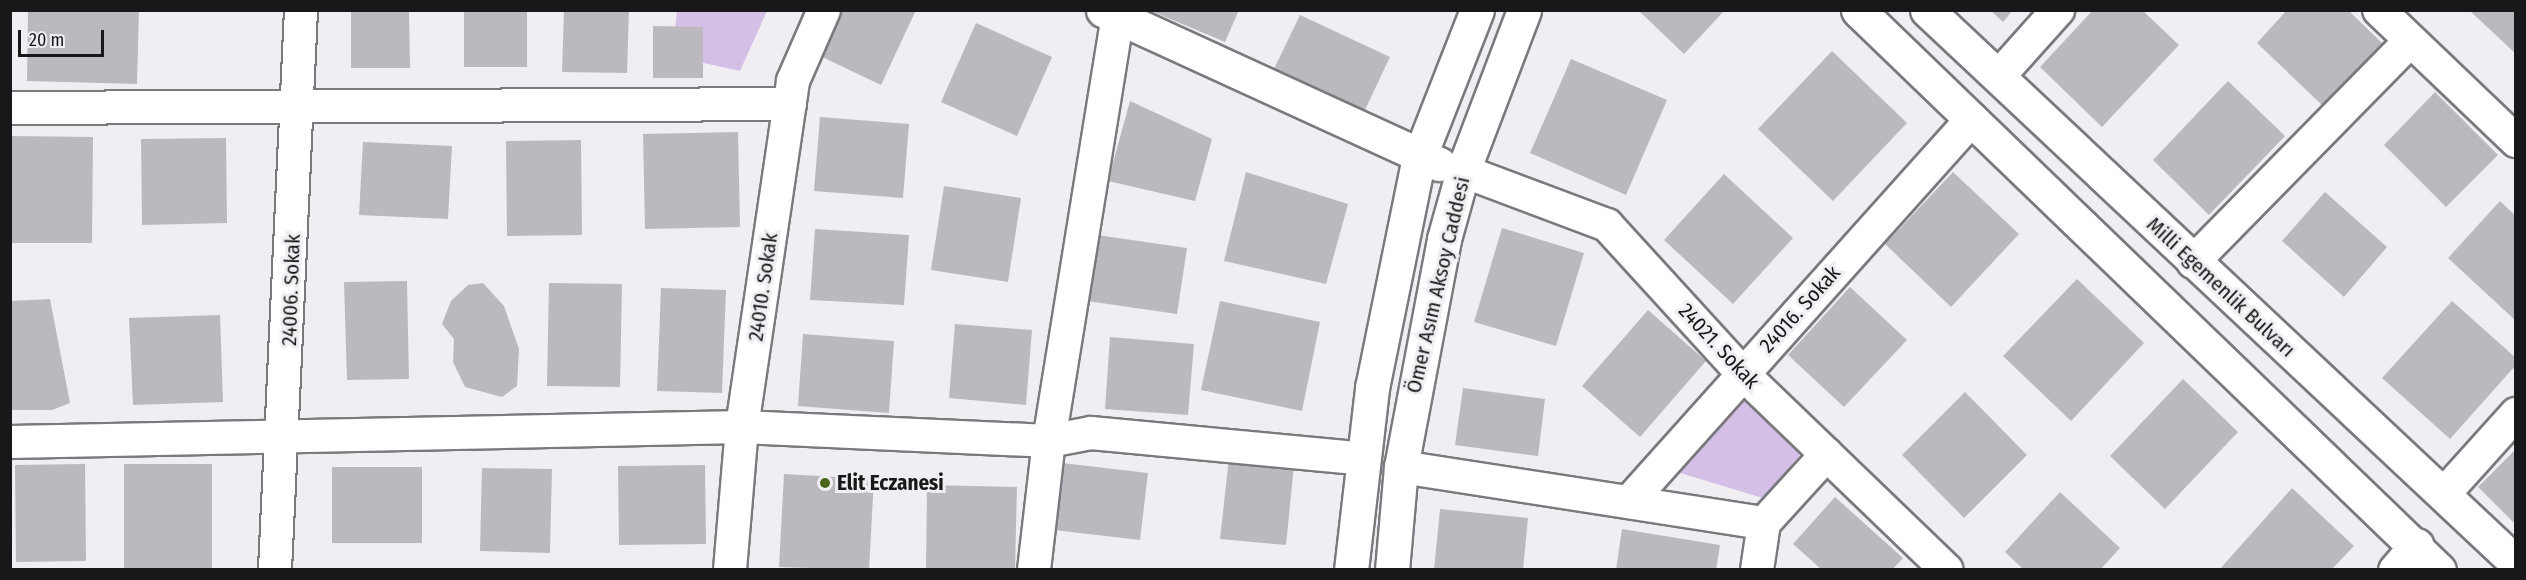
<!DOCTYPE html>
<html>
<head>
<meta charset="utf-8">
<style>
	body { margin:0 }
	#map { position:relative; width:2526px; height:580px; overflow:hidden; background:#f1eef3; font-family:"Fira Sans Condensed",sans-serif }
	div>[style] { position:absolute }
	.green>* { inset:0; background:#d4bfe7 }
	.building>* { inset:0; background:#bbb9be }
	.roads { filter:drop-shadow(2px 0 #7b797e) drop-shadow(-2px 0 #7b797e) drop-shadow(0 2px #7b797e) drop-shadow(0 -2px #7b797e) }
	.minor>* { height:32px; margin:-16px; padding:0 16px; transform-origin:16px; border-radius:16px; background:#fff }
	.tertiary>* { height:33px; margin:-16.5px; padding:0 16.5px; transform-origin:16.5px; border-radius:16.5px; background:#fff }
	.secondary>* { height:33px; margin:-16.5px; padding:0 16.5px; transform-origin:16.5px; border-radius:16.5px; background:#fff }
	.dots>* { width:16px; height:16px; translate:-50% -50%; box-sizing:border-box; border:3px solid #f1eef3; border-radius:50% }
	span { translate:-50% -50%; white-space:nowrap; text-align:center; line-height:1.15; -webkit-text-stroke:6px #f1eef3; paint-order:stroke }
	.street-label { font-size:21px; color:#181719 }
	.poi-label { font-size:21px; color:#181719; font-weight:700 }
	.left { translate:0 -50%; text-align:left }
	.frame { position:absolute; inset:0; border:12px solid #181719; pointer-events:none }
	.scale { position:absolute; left:18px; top:30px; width:86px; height:27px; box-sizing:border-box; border:3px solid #181719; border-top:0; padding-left:8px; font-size:18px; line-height:21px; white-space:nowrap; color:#181719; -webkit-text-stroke:4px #f1eef3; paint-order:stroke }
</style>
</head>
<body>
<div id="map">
	<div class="green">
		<div style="clip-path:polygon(677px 11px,767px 11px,740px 71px,672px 56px)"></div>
		<div style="clip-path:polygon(1743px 393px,1801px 453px,1766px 499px,1677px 472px)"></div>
	</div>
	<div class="building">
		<div style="clip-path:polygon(28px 10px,139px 10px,137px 84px,27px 81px)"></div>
		<div style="clip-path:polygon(351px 10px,409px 10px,410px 68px,351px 68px)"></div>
		<div style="clip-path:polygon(464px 10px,527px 10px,527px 67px,464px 67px)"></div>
		<div style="clip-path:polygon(564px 10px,629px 10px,627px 73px,562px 72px)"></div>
		<div style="clip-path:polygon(839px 10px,916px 10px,881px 85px,818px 55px)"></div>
		<div style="clip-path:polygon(1149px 10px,1239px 10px,1225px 42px)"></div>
		<div style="clip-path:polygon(1638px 10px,1725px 10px,1684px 54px)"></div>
		<div style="clip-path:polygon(1990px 10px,2013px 10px,2003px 22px)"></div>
		<div style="clip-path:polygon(2093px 10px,2142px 10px,2179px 45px,2102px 127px,2040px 67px)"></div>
		<div style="clip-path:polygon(2287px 10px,2348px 10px,2383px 44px,2324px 107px,2257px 43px)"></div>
		<div style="clip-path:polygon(2469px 10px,2516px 10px,2516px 54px)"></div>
		<div style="clip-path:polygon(1300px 15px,1390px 57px,1363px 114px,1273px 71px)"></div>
		<div style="clip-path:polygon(976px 23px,1052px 57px,1017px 136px,941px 102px)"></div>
		<div style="clip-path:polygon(653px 26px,703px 27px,703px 78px,653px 78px)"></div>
		<div style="clip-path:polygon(1832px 51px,1907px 123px,1833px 201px,1758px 129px)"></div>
		<div style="clip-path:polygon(1571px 59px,1667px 100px,1626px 195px,1530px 153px)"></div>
		<div style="clip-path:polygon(2228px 81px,2285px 136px,2209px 215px,2153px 160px)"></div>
		<div style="clip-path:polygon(2435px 92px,2498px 155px,2446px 207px,2384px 145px)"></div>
		<div style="clip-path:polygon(1130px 101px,1212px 139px,1195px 201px,1108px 181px)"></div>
		<div style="clip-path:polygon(820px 117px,909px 124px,903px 198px,814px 191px)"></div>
		<div style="clip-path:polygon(738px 132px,740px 227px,645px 229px,643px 134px)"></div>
		<div style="clip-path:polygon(10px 136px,93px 137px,92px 243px,10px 243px)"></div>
		<div style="clip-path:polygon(226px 138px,227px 223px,142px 225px,141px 139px)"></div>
		<div style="clip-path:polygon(581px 140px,582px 235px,507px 236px,506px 141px)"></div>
		<div style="clip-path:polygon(363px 142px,452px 146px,448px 219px,359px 215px)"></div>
		<div style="clip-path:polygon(1246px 172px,1348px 204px,1326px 284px,1224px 261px)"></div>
		<div style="clip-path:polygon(1953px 172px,2019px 234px,1951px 307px,1885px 244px)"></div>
		<div style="clip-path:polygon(1724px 174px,1793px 238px,1733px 304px,1664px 240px)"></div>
		<div style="clip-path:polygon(944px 186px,1021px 198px,1008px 282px,931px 270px)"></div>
		<div style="clip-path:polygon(2325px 192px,2387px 247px,2344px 297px,2282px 241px)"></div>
		<div style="clip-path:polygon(2500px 201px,2516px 216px,2516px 321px,2448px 258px)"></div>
		<div style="clip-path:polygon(1502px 228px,1584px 253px,1556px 346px,1474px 322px)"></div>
		<div style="clip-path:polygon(815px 229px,909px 235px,904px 305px,810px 300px)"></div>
		<div style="clip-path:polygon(1097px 235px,1187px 248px,1177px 314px,1087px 301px)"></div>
		<div style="clip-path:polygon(2077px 279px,2144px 343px,2071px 421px,2003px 356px)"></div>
		<div style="clip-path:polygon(407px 281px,409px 379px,347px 380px,344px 282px)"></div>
		<div style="clip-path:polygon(483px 283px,504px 306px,519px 349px,517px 386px,502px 397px,465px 387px,453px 362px,454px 339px,442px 324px,451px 301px,468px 285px)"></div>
		<div style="clip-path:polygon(549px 283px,622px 284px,620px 387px,547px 386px)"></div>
		<div style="clip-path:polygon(1850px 287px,1907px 340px,1844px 407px,1788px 355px)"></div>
		<div style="clip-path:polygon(661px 288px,726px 290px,722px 393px,657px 391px)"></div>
		<div style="clip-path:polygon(50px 299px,70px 403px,52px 410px,10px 410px,10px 301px)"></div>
		<div style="clip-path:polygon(1220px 301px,1320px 322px,1302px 411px,1201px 390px)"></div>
		<div style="clip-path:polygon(2452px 301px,2516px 358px,2516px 365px,2450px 439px,2382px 378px)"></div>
		<div style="clip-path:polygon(1648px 310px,1706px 361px,1640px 437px,1582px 386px)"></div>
		<div style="clip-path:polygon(220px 315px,223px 402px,133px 405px,129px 318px)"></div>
		<div style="clip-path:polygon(955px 324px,1032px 330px,1026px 405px,949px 398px)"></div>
		<div style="clip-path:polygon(803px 334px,894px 341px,889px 413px,798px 406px)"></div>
		<div style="clip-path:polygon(1110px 337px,1194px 344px,1188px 415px,1105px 409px)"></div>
		<div style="clip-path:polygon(2183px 379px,2238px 432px,2165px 509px,2110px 456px)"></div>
		<div style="clip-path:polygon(1463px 388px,1545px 399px,1538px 456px,1455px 445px)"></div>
		<div style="clip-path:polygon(1965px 392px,2027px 455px,1964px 518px,1902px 455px)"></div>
		<div style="clip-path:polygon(2516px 449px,2516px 525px,2478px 487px)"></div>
		<div style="clip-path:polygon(1229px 458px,1294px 465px,1286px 545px,1220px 539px)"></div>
		<div style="clip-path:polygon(1062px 463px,1148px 473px,1140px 540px,1054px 530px)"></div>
		<div style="clip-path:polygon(85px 464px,86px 561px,16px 562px,15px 465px)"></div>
		<div style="clip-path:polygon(124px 464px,212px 464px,212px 570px,124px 570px)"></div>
		<div style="clip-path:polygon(705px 465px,706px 544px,619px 545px,618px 466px)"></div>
		<div style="clip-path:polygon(332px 467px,422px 467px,422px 543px,332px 543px)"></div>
		<div style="clip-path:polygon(482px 468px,552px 469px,550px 553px,480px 551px)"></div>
		<div style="clip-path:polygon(784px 474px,874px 479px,869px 570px,779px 567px)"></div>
		<div style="clip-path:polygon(927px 485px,1017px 487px,1015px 570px,926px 570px)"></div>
		<div style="clip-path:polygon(2292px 488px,2354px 546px,2331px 570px,2219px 570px)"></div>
		<div style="clip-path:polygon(2060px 492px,2120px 548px,2100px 570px,2024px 570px,2005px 552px)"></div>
		<div style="clip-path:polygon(1835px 497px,1903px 558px,1892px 570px,1822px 570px,1793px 544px)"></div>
		<div style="clip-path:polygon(1440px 509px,1528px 518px,1523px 570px,1434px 570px)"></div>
		<div style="clip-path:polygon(1622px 529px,1720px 545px,1716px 570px,1616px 570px)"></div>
	</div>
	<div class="roads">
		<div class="minor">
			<div style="left:2379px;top:10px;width:190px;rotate:43.7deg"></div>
			<div style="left:1999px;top:76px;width:89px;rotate:-48.2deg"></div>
			<div style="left:10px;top:108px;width:780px;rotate:-0.29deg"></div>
			<div style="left:1463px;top:171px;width:154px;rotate:20.6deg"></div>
			<div style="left:1607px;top:225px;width:200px;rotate:47.6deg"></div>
			<div style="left:1742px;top:373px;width:284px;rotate:43.9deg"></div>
			<div style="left:2193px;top:262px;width:310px;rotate:-45.5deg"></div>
			<div style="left:10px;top:442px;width:732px;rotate:-1.17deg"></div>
			<div style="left:742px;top:427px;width:307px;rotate:2.6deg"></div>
			<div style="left:1049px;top:441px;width:43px;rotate:-10.8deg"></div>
			<div style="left:1091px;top:433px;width:274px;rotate:5.4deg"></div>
			<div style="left:1401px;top:467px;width:367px;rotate:8.8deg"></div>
			<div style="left:1764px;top:523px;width:48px;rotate:98.5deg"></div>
			<div style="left:2444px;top:494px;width:108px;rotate:-48deg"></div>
			<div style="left:1629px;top:502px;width:514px;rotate:-48.15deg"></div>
			<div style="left:1764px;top:523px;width:93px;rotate:-47.6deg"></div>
			<div style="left:275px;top:570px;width:561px;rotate:-87.34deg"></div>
			<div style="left:730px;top:570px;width:144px;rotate:-85.2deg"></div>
			<div style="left:742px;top:427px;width:350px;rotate:-81.6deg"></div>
			<div style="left:793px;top:81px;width:77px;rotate:-66.4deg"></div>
			<div style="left:1034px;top:570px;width:130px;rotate:-83.4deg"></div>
			<div style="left:1049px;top:441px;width:437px;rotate:-80.8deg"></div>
		</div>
		<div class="tertiary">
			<div style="left:1103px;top:10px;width:370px;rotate:24.6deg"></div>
			<div style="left:1351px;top:570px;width:183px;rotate:-83.4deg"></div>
			<div style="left:1372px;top:388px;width:235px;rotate:-78.5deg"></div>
			<div style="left:1419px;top:158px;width:159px;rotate:-68.6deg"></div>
			<div style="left:1392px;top:570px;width:103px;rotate:-85deg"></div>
			<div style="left:1401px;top:467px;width:232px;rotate:-79.3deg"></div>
			<div style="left:1444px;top:239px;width:71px;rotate:-74.4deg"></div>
			<div style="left:1463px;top:171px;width:172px;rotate:-69.2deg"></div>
			<div style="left:2395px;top:570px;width:33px;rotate:-49deg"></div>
		</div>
		<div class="secondary">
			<div style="left:1858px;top:10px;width:807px;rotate:43.95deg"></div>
			<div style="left:1927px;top:10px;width:808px;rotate:43.19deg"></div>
		</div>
	</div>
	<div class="dots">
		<div style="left:825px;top:483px;background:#486519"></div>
	</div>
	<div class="street-label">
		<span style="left:1438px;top:285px;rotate:-77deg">Ömer Asım Aksoy Caddesi</span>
		<span style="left:763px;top:287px;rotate:-82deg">24010. Sokak</span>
		<span style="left:2221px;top:287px;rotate:43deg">Milli Egemenlik Bulvarı</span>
		<span style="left:291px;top:290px;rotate:-88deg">24006. Sokak</span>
		<span style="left:1800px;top:309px;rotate:-48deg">24016. Sokak</span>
		<span style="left:1719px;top:346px;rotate:47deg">24021. Sokak</span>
	</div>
	<div class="poi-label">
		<span class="left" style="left:837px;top:483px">Elit Eczanesi</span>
	</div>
	<div class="frame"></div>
	<div class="scale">20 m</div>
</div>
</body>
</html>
